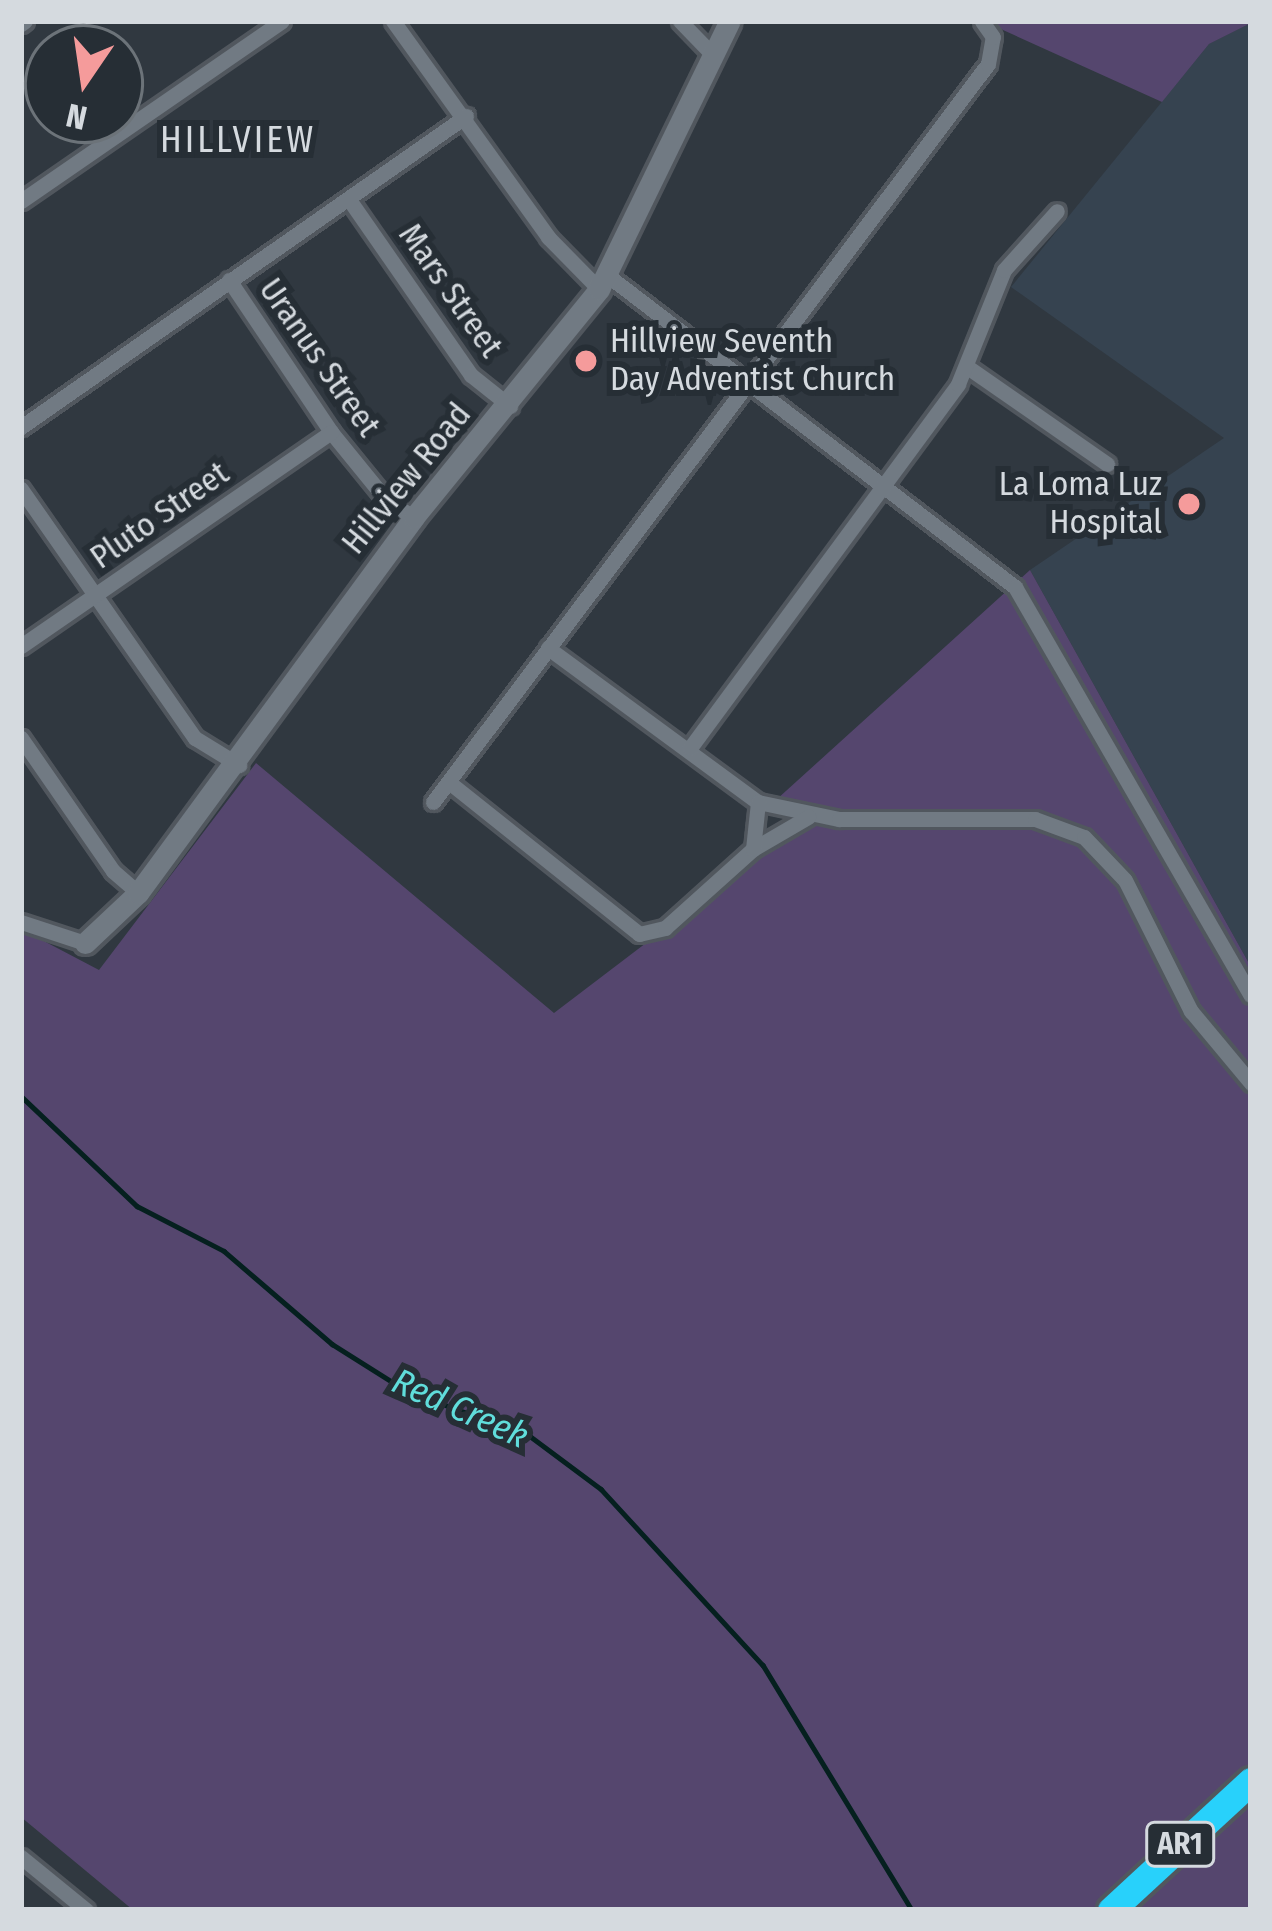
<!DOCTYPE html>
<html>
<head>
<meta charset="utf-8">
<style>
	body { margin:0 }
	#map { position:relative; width:1272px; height:1931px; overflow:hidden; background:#303840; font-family:"Fira Sans Condensed",sans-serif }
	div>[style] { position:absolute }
	.built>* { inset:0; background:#364350 }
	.green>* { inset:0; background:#55466e }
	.stream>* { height:4.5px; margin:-2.25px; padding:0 2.25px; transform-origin:2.25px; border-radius:2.25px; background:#05201f }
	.roads { filter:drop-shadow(3px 0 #51575e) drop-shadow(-3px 0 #51575e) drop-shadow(0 3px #51575e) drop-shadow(0 -3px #51575e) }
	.street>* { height:15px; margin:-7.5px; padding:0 7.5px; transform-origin:7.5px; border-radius:7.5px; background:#717a83 }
	.secondary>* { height:21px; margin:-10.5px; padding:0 10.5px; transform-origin:10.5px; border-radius:10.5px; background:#717a83 }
	.highway>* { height:27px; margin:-13.5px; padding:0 13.5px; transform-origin:13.5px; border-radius:13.5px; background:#28d1fb }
	.dots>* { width:33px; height:33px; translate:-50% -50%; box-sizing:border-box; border:6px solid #262e35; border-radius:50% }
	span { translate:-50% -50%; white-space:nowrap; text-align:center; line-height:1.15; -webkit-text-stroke:12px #262e35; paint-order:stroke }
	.shield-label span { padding:3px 9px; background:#262e35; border:3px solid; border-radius:9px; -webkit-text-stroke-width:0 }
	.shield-label { font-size:30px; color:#d5dadf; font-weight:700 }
	.street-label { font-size:33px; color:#d5dadf }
	.poi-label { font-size:33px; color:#d5dadf }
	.left { translate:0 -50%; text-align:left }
	.right { translate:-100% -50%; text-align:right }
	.neighbourhood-label { font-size:36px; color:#d5dadf; letter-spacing:3px }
	.water-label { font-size:36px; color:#60dddb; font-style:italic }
	.frame { position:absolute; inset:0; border:24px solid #d5dadf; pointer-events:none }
	.north { position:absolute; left:24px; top:24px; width:120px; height:120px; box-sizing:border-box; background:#262e35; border:3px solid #6c7379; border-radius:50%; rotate:193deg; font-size:33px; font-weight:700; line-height:48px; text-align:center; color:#d5dadf }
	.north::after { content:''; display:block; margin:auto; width:42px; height:54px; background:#f59b9b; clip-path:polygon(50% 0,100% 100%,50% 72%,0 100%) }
</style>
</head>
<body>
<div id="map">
	<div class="built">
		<div style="clip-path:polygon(1251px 23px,1251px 967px,1030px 570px,1224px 438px,1011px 287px,1209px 44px)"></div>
	</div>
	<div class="green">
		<div style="clip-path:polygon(983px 21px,1251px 21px,1251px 23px,1209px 44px,1162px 102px)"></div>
		<div style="clip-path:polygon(1030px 570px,1251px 967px,1251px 1771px,1101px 1910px,133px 1910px,21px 1817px,21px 929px,99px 970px,256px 763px,554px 1013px,813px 816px,776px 800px)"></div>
		<div style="clip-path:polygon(1251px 1797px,1251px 1910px,1128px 1910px)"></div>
	</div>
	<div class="stream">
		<div style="left:21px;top:1096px;width:160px;rotate:43.5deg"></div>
		<div style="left:137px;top:1206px;width:98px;rotate:27.3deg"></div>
		<div style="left:224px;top:1251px;width:143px;rotate:40.7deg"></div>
		<div style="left:332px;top:1344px;width:89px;rotate:32.1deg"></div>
		<div style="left:407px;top:1391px;width:131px;rotate:20.1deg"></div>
		<div style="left:530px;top:1436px;width:89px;rotate:36.7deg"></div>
		<div style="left:601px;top:1489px;width:239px;rotate:47.4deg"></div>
		<div style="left:763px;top:1665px;width:287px;rotate:58.7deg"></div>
	</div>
	<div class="roads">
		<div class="street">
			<div style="left:393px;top:21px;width:266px;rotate:54.3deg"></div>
			<div style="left:548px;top:237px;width:73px;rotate:45.6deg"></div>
			<div style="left:680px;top:21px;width:45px;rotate:45.9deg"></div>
			<div style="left:21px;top:24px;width:5px;rotate:-37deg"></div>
			<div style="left:21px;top:201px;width:317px;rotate:-34.6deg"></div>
			<div style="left:350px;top:201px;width:212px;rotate:55.2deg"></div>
			<div style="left:471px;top:375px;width:50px;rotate:38.5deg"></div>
			<div style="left:607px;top:275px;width:514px;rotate:37.41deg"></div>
			<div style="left:1015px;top:587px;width:471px;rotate:60deg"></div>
			<div style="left:229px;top:280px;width:183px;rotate:56.1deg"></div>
			<div style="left:331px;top:432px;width:89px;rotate:50.9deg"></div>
			<div style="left:387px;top:501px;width:31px;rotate:31deg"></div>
			<div style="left:966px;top:366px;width:172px;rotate:34.8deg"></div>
			<div style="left:21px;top:427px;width:543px;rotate:-34.95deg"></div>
			<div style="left:21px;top:489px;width:304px;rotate:55.1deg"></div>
			<div style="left:195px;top:738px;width:52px;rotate:31.5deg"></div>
			<div style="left:21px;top:646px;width:377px;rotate:-34.6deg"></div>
			<div style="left:548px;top:648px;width:260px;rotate:36.3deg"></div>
			<div style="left:758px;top:802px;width:83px;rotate:11.9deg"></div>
			<div style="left:839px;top:819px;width:196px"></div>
			<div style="left:1035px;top:819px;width:52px;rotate:20.2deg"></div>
			<div style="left:1084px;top:837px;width:59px;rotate:46.4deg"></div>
			<div style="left:1125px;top:880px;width:147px;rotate:63.3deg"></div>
			<div style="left:1191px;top:1011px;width:94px;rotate:50.2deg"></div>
			<div style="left:21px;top:738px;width:162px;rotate:55.3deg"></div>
			<div style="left:113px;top:871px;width:33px;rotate:41deg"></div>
			<div style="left:690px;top:748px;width:452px;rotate:-53.6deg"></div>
			<div style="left:958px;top:384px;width:123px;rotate:-68deg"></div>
			<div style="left:1004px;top:270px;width:79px;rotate:-48.1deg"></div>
			<div style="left:450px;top:783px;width:242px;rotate:38.6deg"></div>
			<div style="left:639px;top:934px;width:27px;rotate:-13deg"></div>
			<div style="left:665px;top:928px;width:118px;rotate:-41.9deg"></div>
			<div style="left:753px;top:849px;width:64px;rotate:-30.2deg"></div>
			<div style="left:433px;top:802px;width:923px;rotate:-53.06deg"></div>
			<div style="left:988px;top:64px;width:27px;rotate:-80deg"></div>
			<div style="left:993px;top:37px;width:19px;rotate:-125deg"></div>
			<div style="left:753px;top:849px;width:47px;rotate:-83.9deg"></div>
			<div style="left:21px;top:922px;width:67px;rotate:18.2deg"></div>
			<div style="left:21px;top:1857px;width:84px;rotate:39.2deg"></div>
		</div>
		<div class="secondary">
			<div style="left:85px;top:943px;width:73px;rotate:-43.3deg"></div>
			<div style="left:138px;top:893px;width:466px;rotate:-53.7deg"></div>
			<div style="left:414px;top:517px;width:294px;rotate:-50.9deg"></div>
			<div style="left:599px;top:289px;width:298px;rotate:-64deg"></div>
		</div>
		<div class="highway">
			<div style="left:1111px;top:1910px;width:190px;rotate:-42.7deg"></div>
		</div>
	</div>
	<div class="dots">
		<div style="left:586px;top:361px;background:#f59b9b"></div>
		<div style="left:1189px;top:504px;background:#f59b9b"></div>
	</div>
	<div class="shield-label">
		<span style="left:1180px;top:1844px">AR1</span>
	</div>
	<div class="street-label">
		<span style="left:450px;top:291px;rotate:55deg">Mars Street</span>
		<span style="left:319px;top:358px;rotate:55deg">Uranus Street</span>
		<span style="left:407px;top:479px;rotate:-51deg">Hillview Road</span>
		<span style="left:160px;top:516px;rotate:-35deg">Pluto Street</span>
	</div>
	<div class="poi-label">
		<span class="left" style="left:610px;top:361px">Hillview Seventh<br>Day Adventist Church</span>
		<span class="right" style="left:1162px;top:504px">La Loma Luz<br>Hospital</span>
	</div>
	<div class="neighbourhood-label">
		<span style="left:238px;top:141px">HILLVIEW</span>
	</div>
	<div class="water-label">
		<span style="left:460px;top:1409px;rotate:24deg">Red Creek</span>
	</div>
	<div class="frame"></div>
	<div class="north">N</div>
</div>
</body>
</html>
